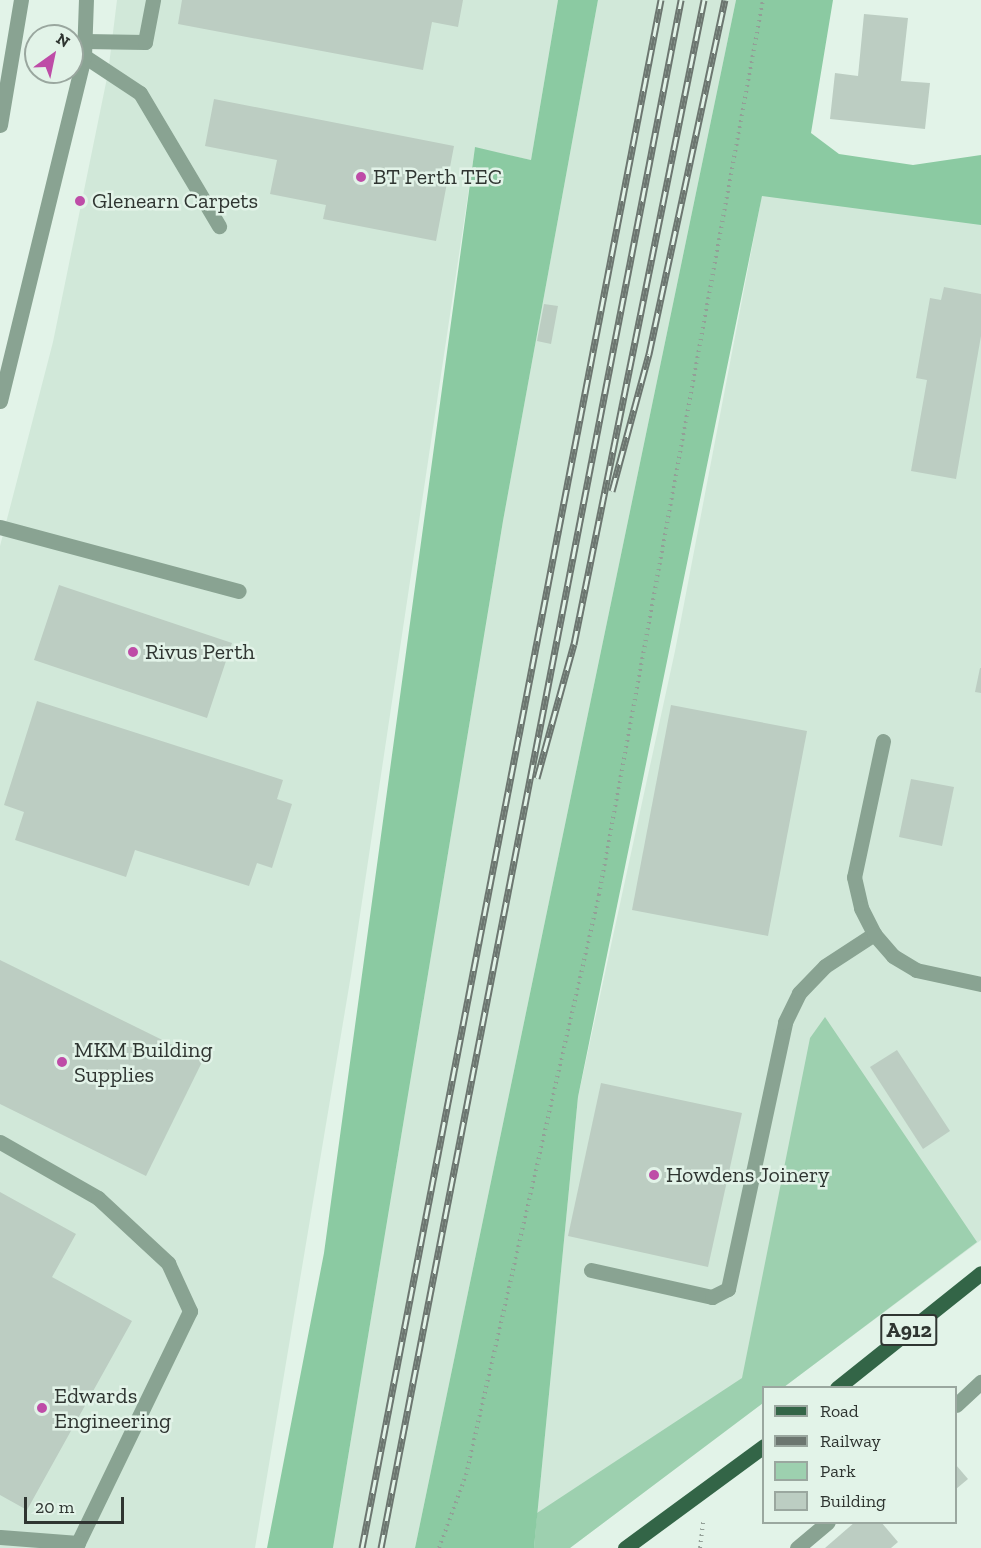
<!DOCTYPE html>
<html>
<head>
<meta charset="utf-8">
<style>
	body { margin:0 }
	#map { position:relative; width:981px; height:1548px; overflow:hidden; background:#e2f3e8; font-family:"Zilla Slab",serif }
	div>[style] { position:absolute }
	.built>* { inset:0; background:#d1e8d9 }
	.green>* { inset:0; background:#9dd0af }
	.forest>* { inset:0; background:#8bcaa2 }
	.building>* { inset:0; background:#bccdc2 }
	.path>* { height:4px; margin-top:-2px; transform-origin:0; background:repeating-linear-gradient(90deg,#939f97 0 1.5px,transparent 0 6px) }
	.service>* { height:15px; margin:-7.5px; padding:0 7.5px; transform-origin:7.5px; border-radius:7.5px; background:#89a392 }
	.minor>* { height:15px; margin:-7.5px; padding:0 7.5px; transform-origin:7.5px; border-radius:7.5px; background:#89a392 }
	.tertiary>* { height:15px; margin:-7.5px; padding:0 7.5px; transform-origin:7.5px; border-radius:7.5px; background:#89a392 }
	.primary>* { height:15px; margin:-7.5px; padding:0 7.5px; transform-origin:7.5px; border-radius:7.5px; background:#336547 }
	.rail>* { height:7px; margin-top:-3.5px; transform-origin:0; background:repeating-linear-gradient(90deg,#e2f3e8 0 14px,#6c7670 0 28px); box-sizing:border-box; border-block:2px solid #6c7670 }
	.dots>* { width:16px; height:16px; translate:-50% -50%; box-sizing:border-box; border:3px solid #e2f3e8; border-radius:50% }
	span { translate:-50% -50%; white-space:nowrap; text-align:center; line-height:1.15; -webkit-text-stroke:5px #e2f3e8; paint-order:stroke }
	.shield-label span { padding:2px 4px; background:#e2f3e8; border:2px solid; border-radius:4px; -webkit-text-stroke-width:0 }
	.shield-label { font-size:21px; color:#2f3531; font-weight:700 }
	.poi-label { font-size:22px; color:#2f3531 }
	.left { translate:0 -50%; text-align:left }
	.legend { position:absolute; left:762px; top:1386px; width:195px; height:138px; box-sizing:border-box; background:#e2f3e8; border:2px solid #9aa79f; margin:0; padding:8px 10px; list-style:none; font-size:18px; color:#2f3531 }
	.legend li { display:flex; align-items:center; gap:12px; height:30px }
	.legend b { width:30px; border:2px solid #9aa79f }
	.north { position:absolute; left:24px; top:24px; width:60px; height:60px; box-sizing:border-box; background:#e2f3e8; border:2px solid #9aa79f; border-radius:50%; rotate:33deg; font-size:16px; font-weight:700; line-height:24px; text-align:center; color:#2f3531 }
	.north::after { content:''; display:block; margin:auto; width:21px; height:27px; background:#be4ca7; clip-path:polygon(50% 0,100% 100%,50% 72%,0 100%) }
	.scale { position:absolute; left:24px; top:1497px; width:100px; height:27px; box-sizing:border-box; border:3px solid #2f3531; border-top:0; padding-left:8px; font-size:18px; line-height:21px; white-space:nowrap; color:#2f3531; -webkit-text-stroke:4px #e2f3e8; paint-order:stroke }
</style>
</head>
<body>
<div id="map">
	<div class="built">
		<div style="clip-path:polygon(117px 0,558px 0,531px 160px,475px 148px,351px 975px,255px 1548px,0 1548px,0 546px,53px 342px,108px 73px)"></div>
		<div style="clip-path:polygon(598px 0,736px 0,415px 1548px,333px 1548px,503px 521px)"></div>
		<div style="clip-path:polygon(762px 195px,981px 218px,981px 1240px,784px 1387px,764px 1388px,763px 1403px,570px 1548px,534px 1548px,578px 1097px,675px 651px)"></div>
	</div>
	<div class="green">
		<div style="clip-path:polygon(825px 1017px,977px 1242px,784px 1387px,764px 1388px,763px 1403px,570px 1548px,534px 1548px,537px 1513px,742px 1378px,810px 1038px)"></div>
	</div>
	<div class="forest">
		<div style="clip-path:polygon(558px 0,598px 0,503px 521px,333px 1548px,267px 1548px,324px 1253px,475px 147px,531px 160px)"></div>
		<div style="clip-path:polygon(736px 0,833px 0,811px 133px,839px 154px,913px 165px,981px 155px,981px 225px,762px 196px,578px 1097px,534px 1548px,415px 1548px)"></div>
	</div>
	<div class="building">
		<div style="clip-path:polygon(182px 0,463px 0,458px 27px,432px 22px,423px 70px,178px 24px)"></div>
		<div style="clip-path:polygon(864px 14px,908px 18px,901px 81px,930px 83px,925px 129px,830px 119px,835px 73px,858px 76px)"></div>
		<div style="clip-path:polygon(214px 99px,454px 146px,436px 241px,323px 219px,326px 205px,270px 194px,277px 160px,205px 146px)"></div>
		<div style="clip-path:polygon(944px 287px,981px 294px,981px 336px,956px 479px,911px 471px,927px 380px,916px 378px,930px 298px,941px 300px)"></div>
		<div style="clip-path:polygon(544px 304px,558px 306px,551px 344px,537px 341px)"></div>
		<div style="clip-path:polygon(59px 585px,232px 643px,207px 718px,34px 660px)"></div>
		<div style="clip-path:polygon(980px 668px,981px 668px,981px 693px,975px 692px)"></div>
		<div style="clip-path:polygon(37px 701px,283px 780px,277px 799px,292px 804px,272px 868px,257px 863px,249px 886px,135px 850px,126px 877px,15px 840px,24px 812px,4px 805px)"></div>
		<div style="clip-path:polygon(671px 705px,807px 731px,768px 936px,632px 910px)"></div>
		<div style="clip-path:polygon(911px 779px,954px 787px,942px 846px,899px 837px)"></div>
		<div style="clip-path:polygon(0 960px,203px 1060px,146px 1176px,0 1104px)"></div>
		<div style="clip-path:polygon(897px 1050px,950px 1131px,923px 1149px,870px 1067px)"></div>
		<div style="clip-path:polygon(601px 1083px,742px 1113px,708px 1267px,568px 1236px)"></div>
		<div style="clip-path:polygon(0 1192px,76px 1234px,52px 1277px,132px 1321px,27px 1510px,0 1495px)"></div>
		<div style="clip-path:polygon(956px 1465px,968px 1479px,956px 1489px)"></div>
		<div style="clip-path:polygon(855px 1522px,881px 1522px,898px 1542px,891px 1548px,825px 1548px)"></div>
	</div>
	<div class="path">
		<div style="left:439px;top:1548px;width:78px;rotate:-69.7deg"></div>
		<div style="left:466px;top:1475px;width:595px;rotate:-77.08deg"></div>
		<div style="left:599px;top:895px;width:910px;rotate:-79.62deg"></div>
		<div style="left:700px;top:1548px;width:26px;rotate:-83deg"></div>
	</div>
	<div class="service">
		<div style="left:85px;top:41px;width:60px;rotate:1deg"></div>
		<div style="left:145px;top:42px;width:43px;rotate:-79.2deg"></div>
		<div style="left:84px;top:56px;width:67px;rotate:33.5deg"></div>
		<div style="left:140px;top:93px;width:155px;rotate:59.3deg"></div>
		<div style="left:0;top:527px;width:247px;rotate:15deg"></div>
		<div style="left:0;top:1142px;width:113px;rotate:29.7deg"></div>
		<div style="left:98px;top:1198px;width:96px;rotate:42.9deg"></div>
		<div style="left:168px;top:1263px;width:53px;rotate:65.4deg"></div>
		<div style="left:190px;top:1311px;width:258px;rotate:115.8deg"></div>
		<div style="left:78px;top:1543px;width:78px;rotate:-175.6deg"></div>
		<div style="left:591px;top:1270px;width:124px;rotate:12.6deg"></div>
		<div style="left:712px;top:1297px;width:18px;rotate:-27deg"></div>
		<div style="left:728px;top:1289px;width:273px;rotate:-77.9deg"></div>
		<div style="left:785px;top:1022px;width:32px;rotate:-64deg"></div>
		<div style="left:799px;top:993px;width:37px;rotate:-46deg"></div>
		<div style="left:825px;top:966px;width:59px;rotate:-33.1deg"></div>
	</div>
	<div class="minor">
		<div style="left:0;top:125px;width:127px;rotate:-80.5deg"></div>
		<div style="left:883px;top:741px;width:139px;rotate:102deg"></div>
		<div style="left:854px;top:877px;width:32px;rotate:77deg"></div>
		<div style="left:861px;top:908px;width:29px;rotate:63deg"></div>
		<div style="left:874px;top:934px;width:29px;rotate:49deg"></div>
		<div style="left:893px;top:956px;width:27px;rotate:31deg"></div>
		<div style="left:916px;top:970px;width:66px;rotate:12.2deg"></div>
		<div style="left:956px;top:1405px;width:34px;rotate:-43deg"></div>
		<div style="left:797px;top:1548px;width:40px;rotate:-40deg"></div>
	</div>
	<div class="tertiary">
		<div style="left:0;top:401px;width:355px;rotate:-76.3deg"></div>
		<div style="left:84px;top:56px;width:56px;rotate:-88deg"></div>
	</div>
	<div class="primary">
		<div style="left:837px;top:1388px;width:184px;rotate:-38.6deg"></div>
		<div style="left:625px;top:1548px;width:172px;rotate:-36.3deg"></div>
	</div>
	<div class="rail">
		<div style="left:612px;top:491px;width:142px;rotate:-74.9deg"></div>
		<div style="left:649px;top:354px;width:362px;rotate:-77.9deg"></div>
		<div style="left:537px;top:778px;width:139px;rotate:-74.6deg"></div>
		<div style="left:574px;top:644px;width:657px;rotate:-78.59deg"></div>
		<div style="left:362px;top:1548px;width:1577px;rotate:-79.07deg"></div>
		<div style="left:381px;top:1548px;width:1577px;rotate:-79.03deg"></div>
	</div>
	<div class="dots">
		<div style="left:361px;top:177px;background:#be4ca7"></div>
		<div style="left:80px;top:201px;background:#be4ca7"></div>
		<div style="left:133px;top:652px;background:#be4ca7"></div>
		<div style="left:62px;top:1062px;background:#be4ca7"></div>
		<div style="left:654px;top:1175px;background:#be4ca7"></div>
		<div style="left:42px;top:1408px;background:#be4ca7"></div>
	</div>
	<div class="shield-label">
		<span style="left:909px;top:1330px">A912</span>
	</div>
	<div class="poi-label">
		<span class="left" style="left:373px;top:177px">BT Perth TEC</span>
		<span class="left" style="left:92px;top:201px">Glenearn Carpets</span>
		<span class="left" style="left:145px;top:652px">Rivus Perth</span>
		<span class="left" style="left:74px;top:1062px">MKM Building<br>Supplies</span>
		<span class="left" style="left:666px;top:1175px">Howdens Joinery</span>
		<span class="left" style="left:54px;top:1408px">Edwards<br>Engineering</span>
	</div>
	<ul class="legend">
	<li><b style="height:8px;background:#336547"></b>Road</li>
	<li><b style="height:8px;background:#6c7670"></b>Railway</li>
	<li><b style="height:16px;background:#9dd0af"></b>Park</li>
	<li><b style="height:16px;background:#bccdc2"></b>Building</li>
	</ul>
	<div class="north">N</div>
	<div class="scale">20 m</div>
</div>
</body>
</html>
